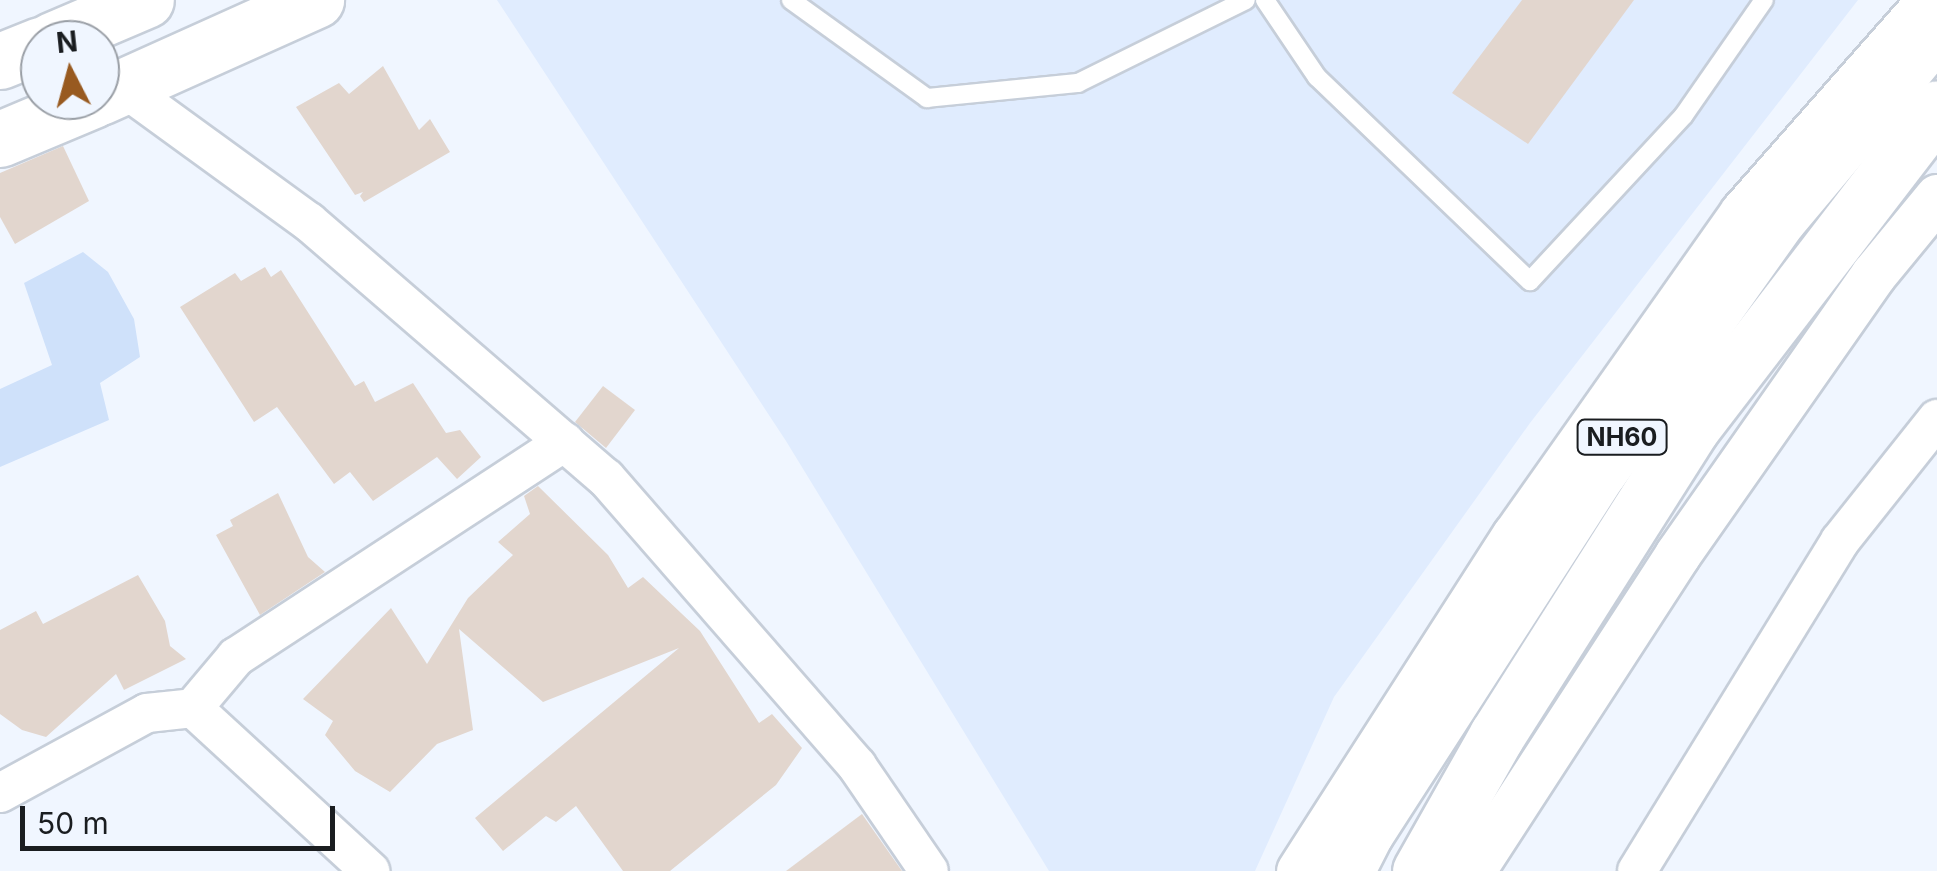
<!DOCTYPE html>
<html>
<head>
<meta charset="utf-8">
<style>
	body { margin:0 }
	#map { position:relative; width:1937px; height:871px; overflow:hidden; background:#f0f6ff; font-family:Inter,sans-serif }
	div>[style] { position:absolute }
	.built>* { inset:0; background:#e0ecfe }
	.green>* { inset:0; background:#cfe1fa }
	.building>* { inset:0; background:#e2d6ce }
	.roads { filter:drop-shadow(2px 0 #c6ced9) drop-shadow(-2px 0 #c6ced9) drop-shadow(0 2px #c6ced9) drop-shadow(0 -2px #c6ced9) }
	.service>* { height:18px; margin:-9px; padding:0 9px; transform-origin:9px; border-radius:9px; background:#fff }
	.minor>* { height:38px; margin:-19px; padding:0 19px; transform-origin:19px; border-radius:19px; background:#fff }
	.tertiary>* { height:45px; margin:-22.5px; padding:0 22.5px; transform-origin:22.5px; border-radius:22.5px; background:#fff }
	.primary>* { height:55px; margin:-27.5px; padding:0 27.5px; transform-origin:27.5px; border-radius:27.5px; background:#fff }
	.motorway>* { height:55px; margin:-27.5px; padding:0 27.5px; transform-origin:27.5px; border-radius:27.5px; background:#fff }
	span { translate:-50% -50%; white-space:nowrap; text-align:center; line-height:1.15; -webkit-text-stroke:9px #f0f6ff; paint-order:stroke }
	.shield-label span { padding:2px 8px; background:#f0f6ff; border:2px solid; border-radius:8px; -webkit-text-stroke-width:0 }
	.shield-label { font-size:25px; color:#1a1d20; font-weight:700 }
	.north { position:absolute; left:20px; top:20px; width:100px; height:100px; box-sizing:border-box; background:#f0f6ff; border:2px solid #9a9fa6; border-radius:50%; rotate:354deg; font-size:28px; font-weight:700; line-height:40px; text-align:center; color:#1a1d20 }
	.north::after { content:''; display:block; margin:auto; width:35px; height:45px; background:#985a20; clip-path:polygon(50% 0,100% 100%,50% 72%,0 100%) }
	.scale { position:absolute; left:20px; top:806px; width:315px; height:45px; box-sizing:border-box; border:5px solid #1a1d20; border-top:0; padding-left:12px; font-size:30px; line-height:35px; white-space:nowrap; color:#1a1d20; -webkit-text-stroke:8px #f0f6ff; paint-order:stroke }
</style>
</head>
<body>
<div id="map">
	<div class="built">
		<div style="clip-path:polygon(497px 0,1858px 0,1530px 423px,1334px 697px,1255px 871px,1049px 871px,786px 441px)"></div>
	</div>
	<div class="green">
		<div style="clip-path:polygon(83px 252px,108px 272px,134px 319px,140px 357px,100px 383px,109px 420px,0 467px,0 389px,52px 365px,24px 283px)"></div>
	</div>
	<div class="building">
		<div style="clip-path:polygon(1522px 0,1634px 0,1528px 144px,1452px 93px)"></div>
		<div style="clip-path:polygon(383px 66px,419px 130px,430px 119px,450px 152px,364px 202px,360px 196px,363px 192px,355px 195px,296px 107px,339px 83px,349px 94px)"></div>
		<div style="clip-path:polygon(63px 146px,89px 201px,15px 244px,0 217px,0 173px)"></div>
		<div style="clip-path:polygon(265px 267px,271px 277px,281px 270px,355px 386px,364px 381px,375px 402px,413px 383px,446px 433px,460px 430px,481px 457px,457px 479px,437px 457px,373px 501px,350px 472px,334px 484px,277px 407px,254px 422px,180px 307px,235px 273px,241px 281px)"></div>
		<div style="clip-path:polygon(603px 386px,635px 410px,606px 448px,575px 422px)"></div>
		<div style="clip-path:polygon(538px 486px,608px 555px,628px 588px,643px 577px,700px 631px,759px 723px,772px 714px,802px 748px,776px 785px,670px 871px,623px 871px,576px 806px,556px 822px,546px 816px,503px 851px,475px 818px,679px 648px,543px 702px,459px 629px,473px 730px,437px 744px,390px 792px,355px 771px,325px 735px,333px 721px,303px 699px,391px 608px,427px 664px,468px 598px,513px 555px,498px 542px,530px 514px,524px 496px)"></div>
		<div style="clip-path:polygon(278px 493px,308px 557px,325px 572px,260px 615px,216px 535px,233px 526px,230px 520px)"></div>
		<div style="clip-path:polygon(138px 575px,165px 621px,170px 646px,186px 659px,124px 690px,116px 674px,46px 737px,22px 730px,0 714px,0 630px,36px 611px,43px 624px)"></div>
		<div style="clip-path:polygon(862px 814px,902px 871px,786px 871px)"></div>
	</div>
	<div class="roads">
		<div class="service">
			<div style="left:791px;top:0;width:168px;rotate:35.8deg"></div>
			<div style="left:927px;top:98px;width:152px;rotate:-5.7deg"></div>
			<div style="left:1078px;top:83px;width:187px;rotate:-26.3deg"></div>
			<div style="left:1265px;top:0;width:93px;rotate:56deg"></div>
			<div style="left:1317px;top:77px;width:295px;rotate:43.8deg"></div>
			<div style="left:1530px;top:281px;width:226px;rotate:-47.1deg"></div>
			<div style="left:1684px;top:115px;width:140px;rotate:-55.2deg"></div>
		</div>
		<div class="minor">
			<div style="left:123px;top:87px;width:230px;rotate:36deg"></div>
			<div style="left:309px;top:222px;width:392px;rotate:40.8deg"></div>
			<div style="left:606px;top:478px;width:382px;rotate:48.9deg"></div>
			<div style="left:857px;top:766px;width:127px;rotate:55.6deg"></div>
			<div style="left:193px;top:708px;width:67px;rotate:-49.9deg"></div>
			<div style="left:236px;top:657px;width:393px;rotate:-33.2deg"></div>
			<div style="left:0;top:793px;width:167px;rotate:-28.6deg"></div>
			<div style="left:147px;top:713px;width:46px;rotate:-6.2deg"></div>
			<div style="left:193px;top:708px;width:241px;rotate:42.6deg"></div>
			<div style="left:1637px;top:871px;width:387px;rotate:-58.4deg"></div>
			<div style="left:1840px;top:541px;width:156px;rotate:-51.5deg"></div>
		</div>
		<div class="tertiary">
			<div style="left:1299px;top:871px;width:399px;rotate:-57.3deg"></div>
			<div style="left:1515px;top:535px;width:394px;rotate:-54.8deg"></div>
			<div style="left:1742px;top:213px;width:284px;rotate:-48.6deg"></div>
			<div style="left:1472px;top:871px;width:377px;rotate:-57deg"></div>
			<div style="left:1677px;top:555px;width:342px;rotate:-55deg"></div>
			<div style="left:1873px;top:275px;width:101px;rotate:-50.6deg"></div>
		</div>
		<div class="primary">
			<div style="left:52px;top:40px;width:102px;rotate:-23.1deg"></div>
			<div style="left:0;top:61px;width:43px;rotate:-21.8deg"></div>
			<div style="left:100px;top:97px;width:237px;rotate:-24.2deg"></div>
			<div style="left:0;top:139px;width:101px;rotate:-22.8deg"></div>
		</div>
		<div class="motorway">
			<div style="left:1346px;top:871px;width:44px;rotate:-62.9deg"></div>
			<div style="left:1366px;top:832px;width:430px;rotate:-57.2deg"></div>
			<div style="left:1599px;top:471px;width:310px;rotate:-54.6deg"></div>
			<div style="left:1779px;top:218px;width:246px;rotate:-50deg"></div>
			<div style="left:1420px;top:871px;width:156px;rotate:-60.5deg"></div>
			<div style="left:1497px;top:735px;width:362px;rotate:-57.6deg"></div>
			<div style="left:1691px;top:429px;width:404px;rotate:-52.5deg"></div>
		</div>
	</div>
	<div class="shield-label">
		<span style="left:1622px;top:437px">NH60</span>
	</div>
	<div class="north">N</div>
	<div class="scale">50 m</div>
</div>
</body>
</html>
